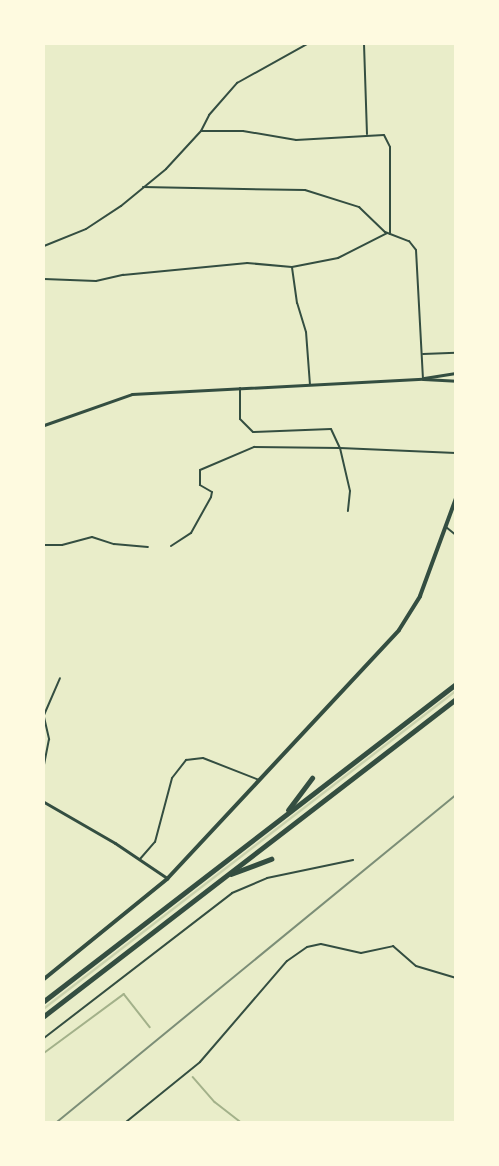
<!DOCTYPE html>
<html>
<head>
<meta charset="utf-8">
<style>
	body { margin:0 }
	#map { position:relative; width:499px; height:1166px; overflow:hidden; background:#e9edc9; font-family:Manrope,sans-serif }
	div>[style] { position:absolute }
	.green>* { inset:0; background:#cad2ad }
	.stream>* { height:1.5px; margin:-0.75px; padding:0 0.75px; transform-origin:0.75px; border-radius:0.75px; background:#a3b18a }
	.minor>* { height:2px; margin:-1px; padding:0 1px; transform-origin:1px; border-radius:1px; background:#344e41 }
	.tertiary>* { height:3px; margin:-1.5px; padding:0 1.5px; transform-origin:1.5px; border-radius:1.5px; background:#344e41 }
	.secondary>* { height:3px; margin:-1.5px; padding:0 1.5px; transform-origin:1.5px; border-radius:1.5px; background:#344e41 }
	.primary>* { height:4px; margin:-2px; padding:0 2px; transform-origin:2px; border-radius:2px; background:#344e41 }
	.motorway>* { height:4.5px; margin:-2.25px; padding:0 2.25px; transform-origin:2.25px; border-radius:2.25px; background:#344e41 }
	.rail>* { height:1.5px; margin:-0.75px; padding:0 0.75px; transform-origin:0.75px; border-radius:0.75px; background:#7c8e77 }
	span { translate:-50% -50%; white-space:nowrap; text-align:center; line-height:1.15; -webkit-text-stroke:6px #fefae0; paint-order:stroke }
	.frame { position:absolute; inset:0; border:45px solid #fefae0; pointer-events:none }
</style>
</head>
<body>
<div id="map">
	<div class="green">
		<div style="clip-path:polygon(455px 690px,455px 693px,44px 1010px,44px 1007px)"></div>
	</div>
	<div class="stream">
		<div style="left:44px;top:1053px;width:99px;rotate:-36.4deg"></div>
		<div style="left:124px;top:994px;width:42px;rotate:51.8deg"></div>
		<div style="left:193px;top:1077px;width:33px;rotate:49deg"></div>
		<div style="left:215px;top:1102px;width:33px;rotate:38deg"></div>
	</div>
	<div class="minor">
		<div style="left:364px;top:44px;width:90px;rotate:88.1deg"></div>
		<div style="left:201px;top:131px;width:42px"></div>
		<div style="left:243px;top:131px;width:54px;rotate:9.6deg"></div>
		<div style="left:296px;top:140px;width:88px;rotate:-3.3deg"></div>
		<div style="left:384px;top:135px;width:13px;rotate:63deg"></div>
		<div style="left:390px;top:147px;width:87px;rotate:90deg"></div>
		<div style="left:143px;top:187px;width:162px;rotate:1.1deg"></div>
		<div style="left:305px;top:190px;width:57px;rotate:17.5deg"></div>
		<div style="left:359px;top:207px;width:36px;rotate:44deg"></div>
		<div style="left:385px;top:232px;width:26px;rotate:21deg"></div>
		<div style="left:409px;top:241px;width:11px;rotate:52deg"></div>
		<div style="left:416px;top:250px;width:129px;rotate:86.9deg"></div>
		<div style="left:44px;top:246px;width:45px;rotate:-22deg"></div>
		<div style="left:86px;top:229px;width:42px;rotate:-33.3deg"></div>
		<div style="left:121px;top:206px;width:58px;rotate:-39.4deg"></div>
		<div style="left:166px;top:169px;width:52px;rotate:-47.4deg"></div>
		<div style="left:201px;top:131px;width:18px;rotate:-63deg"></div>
		<div style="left:209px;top:115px;width:43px;rotate:-48.8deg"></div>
		<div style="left:237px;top:83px;width:80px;rotate:-29.1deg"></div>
		<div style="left:44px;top:279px;width:52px;rotate:2.2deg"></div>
		<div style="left:96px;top:281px;width:28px;rotate:-13deg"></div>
		<div style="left:123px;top:275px;width:125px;rotate:-5.5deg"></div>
		<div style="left:247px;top:263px;width:45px;rotate:5.1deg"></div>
		<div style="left:423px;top:354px;width:33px;rotate:-2deg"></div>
		<div style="left:310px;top:385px;width:53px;rotate:-94.3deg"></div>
		<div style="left:306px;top:332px;width:30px;rotate:-107deg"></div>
		<div style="left:297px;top:303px;width:36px;rotate:-98deg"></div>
		<div style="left:292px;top:267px;width:47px;rotate:-11.1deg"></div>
		<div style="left:338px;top:258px;width:55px;rotate:-27deg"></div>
		<div style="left:240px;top:388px;width:31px;rotate:90deg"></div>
		<div style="left:240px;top:419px;width:18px;rotate:45deg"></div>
		<div style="left:253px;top:432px;width:78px;rotate:-2.2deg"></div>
		<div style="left:331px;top:429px;width:21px;rotate:65deg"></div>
		<div style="left:340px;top:448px;width:116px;rotate:2.5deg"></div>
		<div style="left:446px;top:527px;width:13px;rotate:39deg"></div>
		<div style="left:44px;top:545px;width:18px"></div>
		<div style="left:62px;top:545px;width:31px;rotate:-15deg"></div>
		<div style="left:92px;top:537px;width:23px;rotate:18deg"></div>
		<div style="left:114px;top:544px;width:34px;rotate:5deg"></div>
		<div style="left:171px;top:546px;width:24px;rotate:-33deg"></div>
		<div style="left:191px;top:533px;width:41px;rotate:-60.9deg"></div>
		<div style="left:211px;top:497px;width:5px;rotate:-79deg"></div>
		<div style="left:212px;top:492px;width:14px;rotate:-150deg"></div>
		<div style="left:200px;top:485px;width:15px;rotate:-90deg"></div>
		<div style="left:200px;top:470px;width:59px;rotate:-23.1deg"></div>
		<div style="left:254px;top:447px;width:86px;rotate:0.7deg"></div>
		<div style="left:340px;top:448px;width:44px;rotate:76.9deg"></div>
		<div style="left:350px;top:491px;width:20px;rotate:96deg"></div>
		<div style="left:44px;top:715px;width:40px;rotate:-66.6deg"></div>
		<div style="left:44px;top:717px;width:23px;rotate:77deg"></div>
		<div style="left:49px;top:739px;width:26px;rotate:101deg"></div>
		<div style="left:140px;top:859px;width:23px;rotate:-49deg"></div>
		<div style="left:155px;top:842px;width:66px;rotate:-75.1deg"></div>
		<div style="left:172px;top:778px;width:23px;rotate:-52deg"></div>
		<div style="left:186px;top:760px;width:17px;rotate:-7deg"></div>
		<div style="left:203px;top:758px;width:60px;rotate:21.4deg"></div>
		<div style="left:44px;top:1038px;width:237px;rotate:-37.6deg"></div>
		<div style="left:232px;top:893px;width:38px;rotate:-23deg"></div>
		<div style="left:267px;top:878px;width:88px;rotate:-11.8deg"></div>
		<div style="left:126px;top:1122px;width:95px;rotate:-39deg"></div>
		<div style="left:200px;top:1062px;width:133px;rotate:-49.3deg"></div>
		<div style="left:287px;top:961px;width:24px;rotate:-35deg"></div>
		<div style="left:307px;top:947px;width:14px;rotate:-12deg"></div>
		<div style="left:321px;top:944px;width:41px;rotate:12.7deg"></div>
		<div style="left:361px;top:953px;width:33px;rotate:-12deg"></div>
		<div style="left:393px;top:946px;width:30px;rotate:41deg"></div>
		<div style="left:416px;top:966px;width:42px;rotate:16.7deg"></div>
	</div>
	<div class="tertiary">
		<div style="left:44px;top:802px;width:82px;rotate:30deg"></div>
		<div style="left:115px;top:843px;width:63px;rotate:33.9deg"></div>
	</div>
	<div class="secondary">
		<div style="left:424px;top:378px;width:32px;rotate:-9deg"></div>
		<div style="left:44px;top:425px;width:93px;rotate:-19.4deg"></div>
		<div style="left:132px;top:394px;width:291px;rotate:-3deg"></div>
		<div style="left:423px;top:379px;width:33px;rotate:3deg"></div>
	</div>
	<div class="primary">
		<div style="left:44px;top:979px;width:159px;rotate:-39.1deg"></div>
		<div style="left:167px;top:879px;width:340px;rotate:-47deg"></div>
		<div style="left:399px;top:630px;width:40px;rotate:-58deg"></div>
		<div style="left:420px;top:596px;width:104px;rotate:-69.8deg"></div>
	</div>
	<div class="motorway">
		<div style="left:288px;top:810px;width:40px;rotate:-53deg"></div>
		<div style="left:231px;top:874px;width:43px;rotate:-20.6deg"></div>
		<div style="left:44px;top:1001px;width:520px;rotate:-37.58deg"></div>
		<div style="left:44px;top:1016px;width:520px;rotate:-37.58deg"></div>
	</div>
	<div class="rail">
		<div style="left:57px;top:1122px;width:516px;rotate:-39.34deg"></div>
	</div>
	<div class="frame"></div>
</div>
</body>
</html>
